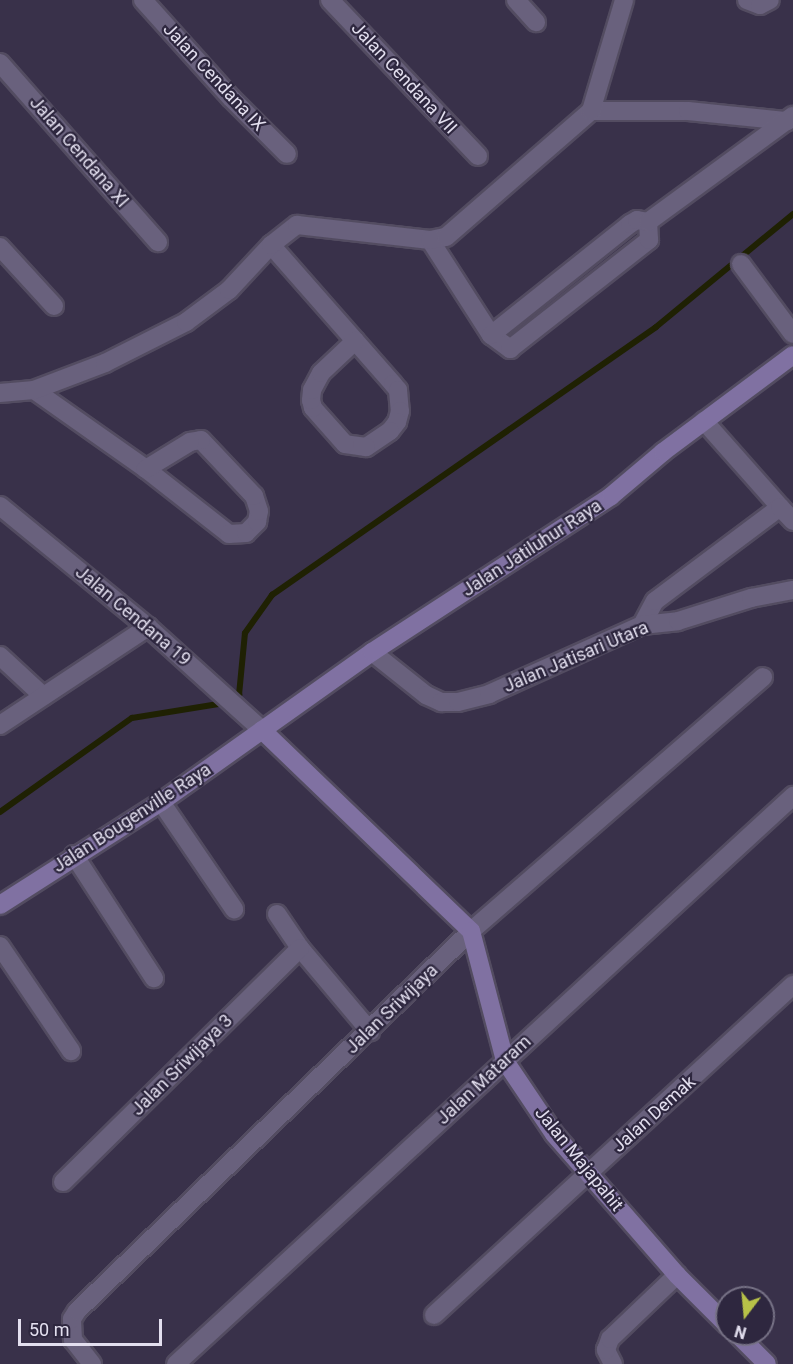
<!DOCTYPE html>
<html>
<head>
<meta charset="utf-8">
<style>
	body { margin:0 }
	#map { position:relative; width:793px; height:1364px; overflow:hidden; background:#39314a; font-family:Roboto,sans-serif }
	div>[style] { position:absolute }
	.stream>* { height:6px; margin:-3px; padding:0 3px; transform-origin:3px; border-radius:3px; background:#1f2103 }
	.roads { filter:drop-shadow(2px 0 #534c61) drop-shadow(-2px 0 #534c61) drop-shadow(0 2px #534c61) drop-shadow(0 -2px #534c61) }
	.street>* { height:18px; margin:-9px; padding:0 9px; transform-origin:9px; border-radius:9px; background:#69617d }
	.secondary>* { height:18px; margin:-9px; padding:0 9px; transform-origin:9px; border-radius:9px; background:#8071a2 }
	span { translate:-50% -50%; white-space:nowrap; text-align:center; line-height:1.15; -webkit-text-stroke:4.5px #2e273f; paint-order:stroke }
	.street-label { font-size:18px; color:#e3dfef }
	.north { position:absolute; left:715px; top:1286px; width:60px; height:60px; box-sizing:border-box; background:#2e273f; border:2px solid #767185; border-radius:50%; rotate:196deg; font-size:16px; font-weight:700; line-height:24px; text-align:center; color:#e3dfef }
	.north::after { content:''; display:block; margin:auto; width:21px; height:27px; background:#b7c148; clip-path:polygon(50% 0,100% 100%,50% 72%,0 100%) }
	.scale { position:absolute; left:18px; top:1319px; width:144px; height:27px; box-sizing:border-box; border:3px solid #e3dfef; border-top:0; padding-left:8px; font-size:18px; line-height:21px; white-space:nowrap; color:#e3dfef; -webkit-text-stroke:4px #2e273f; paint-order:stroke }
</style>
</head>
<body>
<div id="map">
	<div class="stream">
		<div style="left:0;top:812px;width:162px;rotate:-35.5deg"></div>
		<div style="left:132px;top:718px;width:100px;rotate:-9.2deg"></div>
		<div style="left:231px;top:702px;width:11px;rotate:-41deg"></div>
		<div style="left:239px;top:695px;width:62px;rotate:-84.5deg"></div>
		<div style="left:245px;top:633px;width:47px;rotate:-54.6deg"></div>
		<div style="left:272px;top:595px;width:468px;rotate:-34.9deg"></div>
		<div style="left:656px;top:327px;width:178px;rotate:-39.5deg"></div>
	</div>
	<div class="roads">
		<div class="street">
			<div style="left:143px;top:0;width:132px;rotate:48.1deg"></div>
			<div style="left:231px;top:98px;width:79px;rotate:45deg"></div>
			<div style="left:330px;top:0;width:215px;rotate:46.5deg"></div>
			<div style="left:516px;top:0;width:30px;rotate:48deg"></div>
			<div style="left:747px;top:0;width:14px;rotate:21deg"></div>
			<div style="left:760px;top:5px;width:11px;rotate:-27deg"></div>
			<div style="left:0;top:63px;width:239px;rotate:48.6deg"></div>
			<div style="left:591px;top:111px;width:97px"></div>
			<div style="left:688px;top:111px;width:100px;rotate:5.8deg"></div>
			<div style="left:430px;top:240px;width:113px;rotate:57.3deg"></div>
			<div style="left:491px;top:335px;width:24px;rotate:36deg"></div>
			<div style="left:510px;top:349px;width:177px;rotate:-38.1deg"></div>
			<div style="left:649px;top:240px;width:18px;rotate:-93deg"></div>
			<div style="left:271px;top:245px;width:185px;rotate:48.7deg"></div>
			<div style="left:393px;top:384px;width:8px;rotate:50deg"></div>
			<div style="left:398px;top:390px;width:21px;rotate:85deg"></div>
			<div style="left:400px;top:411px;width:11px;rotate:105deg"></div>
			<div style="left:397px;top:422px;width:11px;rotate:128deg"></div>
			<div style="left:390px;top:431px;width:29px;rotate:146deg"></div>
			<div style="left:366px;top:447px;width:21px;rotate:-172deg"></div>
			<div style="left:345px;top:444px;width:48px;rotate:-131.6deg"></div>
			<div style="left:313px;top:408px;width:8px;rotate:-104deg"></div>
			<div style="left:311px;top:400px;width:10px;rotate:-84deg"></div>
			<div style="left:312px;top:390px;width:19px;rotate:-62deg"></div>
			<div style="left:321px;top:373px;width:47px;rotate:-43.3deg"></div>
			<div style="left:0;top:247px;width:80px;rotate:47.5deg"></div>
			<div style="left:741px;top:264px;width:87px;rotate:53.4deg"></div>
			<div style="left:491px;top:335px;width:178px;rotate:-38.6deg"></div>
			<div style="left:630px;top:224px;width:8px;rotate:-30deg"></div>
			<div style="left:637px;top:220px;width:11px;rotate:10deg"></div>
			<div style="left:648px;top:222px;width:180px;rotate:-36.2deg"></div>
			<div style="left:34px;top:390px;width:137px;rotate:35.2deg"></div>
			<div style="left:146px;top:469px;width:105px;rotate:38.1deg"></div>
			<div style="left:229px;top:534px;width:17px;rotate:-3deg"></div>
			<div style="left:246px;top:533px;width:16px;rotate:-45deg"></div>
			<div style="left:257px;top:522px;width:11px;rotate:-80deg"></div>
			<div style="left:259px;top:511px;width:16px;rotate:-108deg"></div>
			<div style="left:254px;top:496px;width:77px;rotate:-133.4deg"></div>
			<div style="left:201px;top:440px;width:11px;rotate:170deg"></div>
			<div style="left:190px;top:442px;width:52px;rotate:148.5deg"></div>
			<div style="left:0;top:393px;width:34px;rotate:-5deg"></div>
			<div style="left:34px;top:390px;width:76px;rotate:-20.8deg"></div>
			<div style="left:105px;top:363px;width:91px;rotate:-26.8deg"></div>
			<div style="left:186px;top:322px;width:54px;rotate:-36.7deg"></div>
			<div style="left:229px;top:290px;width:62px;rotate:-47deg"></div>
			<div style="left:271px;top:245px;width:33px;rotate:-38deg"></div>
			<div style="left:297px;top:225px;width:134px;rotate:6.4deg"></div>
			<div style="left:430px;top:240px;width:16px;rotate:-11deg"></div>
			<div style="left:446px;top:237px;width:192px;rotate:-41deg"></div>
			<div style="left:591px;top:111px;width:116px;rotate:-73.4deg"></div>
			<div style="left:704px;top:421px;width:115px;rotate:48.5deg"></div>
			<div style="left:0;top:506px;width:191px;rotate:39.3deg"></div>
			<div style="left:148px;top:627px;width:154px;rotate:42.1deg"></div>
			<div style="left:642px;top:625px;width:27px;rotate:-62deg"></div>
			<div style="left:655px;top:601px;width:156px;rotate:-36.9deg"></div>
			<div style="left:780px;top:507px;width:19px;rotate:47deg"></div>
			<div style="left:372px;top:652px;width:69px;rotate:38.5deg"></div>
			<div style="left:426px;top:695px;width:17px;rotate:25deg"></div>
			<div style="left:441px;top:702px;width:17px"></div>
			<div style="left:458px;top:702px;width:32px;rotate:-14deg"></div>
			<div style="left:489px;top:694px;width:168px;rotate:-24.3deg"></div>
			<div style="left:642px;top:625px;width:36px;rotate:-6deg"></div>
			<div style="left:678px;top:621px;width:77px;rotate:-17.5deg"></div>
			<div style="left:751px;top:598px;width:43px;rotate:-10.8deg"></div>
			<div style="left:0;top:656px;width:59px;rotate:42.9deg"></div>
			<div style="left:0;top:725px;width:178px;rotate:-33.5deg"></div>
			<div style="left:161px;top:802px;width:130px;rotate:55.7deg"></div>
			<div style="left:74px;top:855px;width:147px;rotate:57deg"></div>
			<div style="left:277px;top:914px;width:41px;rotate:55.9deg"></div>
			<div style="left:300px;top:948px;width:109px;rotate:49.9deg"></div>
			<div style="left:0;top:946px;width:127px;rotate:55.9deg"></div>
			<div style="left:63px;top:1182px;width:333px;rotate:-44.6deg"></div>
			<div style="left:434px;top:1315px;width:488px;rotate:-42.6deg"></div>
			<div style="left:92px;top:1364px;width:31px;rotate:-128deg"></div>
			<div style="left:73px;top:1340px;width:21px;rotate:-93deg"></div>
			<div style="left:72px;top:1319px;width:9px;rotate:-58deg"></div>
			<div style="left:77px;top:1311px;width:547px;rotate:-43.96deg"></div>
			<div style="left:471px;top:931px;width:387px;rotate:-41deg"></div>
			<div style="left:176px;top:1364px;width:839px;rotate:-42.63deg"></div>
			<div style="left:613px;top:1364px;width:16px;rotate:-117deg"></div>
			<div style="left:606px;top:1350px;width:12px;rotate:-70deg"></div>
			<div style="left:610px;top:1339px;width:93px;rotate:-43.7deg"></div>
		</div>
		<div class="secondary">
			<div style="left:262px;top:730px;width:290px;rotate:43.9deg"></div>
			<div style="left:471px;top:931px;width:134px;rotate:75.3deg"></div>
			<div style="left:505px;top:1061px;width:88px;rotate:56.1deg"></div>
			<div style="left:554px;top:1134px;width:187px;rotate:48.9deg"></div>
			<div style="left:677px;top:1275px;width:71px;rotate:45deg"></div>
			<div style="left:0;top:905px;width:191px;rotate:-32.6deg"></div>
			<div style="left:161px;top:802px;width:259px;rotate:-35.4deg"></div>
			<div style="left:372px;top:652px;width:285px;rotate:-33.1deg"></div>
			<div style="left:611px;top:496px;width:68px;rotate:-40.2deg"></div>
			<div style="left:663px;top:452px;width:162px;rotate:-36.7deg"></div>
			<div style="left:737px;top:1334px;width:42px;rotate:45deg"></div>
		</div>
	</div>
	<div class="street-label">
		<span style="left:214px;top:77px;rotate:47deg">Jalan Cendana IX</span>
		<span style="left:404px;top:78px;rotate:47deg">Jalan Cendana VII</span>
		<span style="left:79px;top:152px;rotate:49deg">Jalan Cendana XI</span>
		<span style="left:532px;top:548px;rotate:-33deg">Jalan Jatiluhur Raya</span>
		<span style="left:133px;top:616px;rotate:40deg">Jalan Cendana 19</span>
		<span style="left:576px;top:657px;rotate:-23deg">Jalan Jatisari Utara</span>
		<span style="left:132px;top:818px;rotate:-33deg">Jalan Bougenville Raya</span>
		<span style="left:392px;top:1009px;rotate:-44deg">Jalan Sriwijaya</span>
		<span style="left:182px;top:1065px;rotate:-45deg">Jalan Sriwijaya 3</span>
		<span style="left:484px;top:1080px;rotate:-43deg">Jalan Mataram</span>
		<span style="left:654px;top:1114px;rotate:-42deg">Jalan Demak</span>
		<span style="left:579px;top:1159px;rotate:51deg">Jalan Majapahit</span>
	</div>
	<div class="north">N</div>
	<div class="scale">50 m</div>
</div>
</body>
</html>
